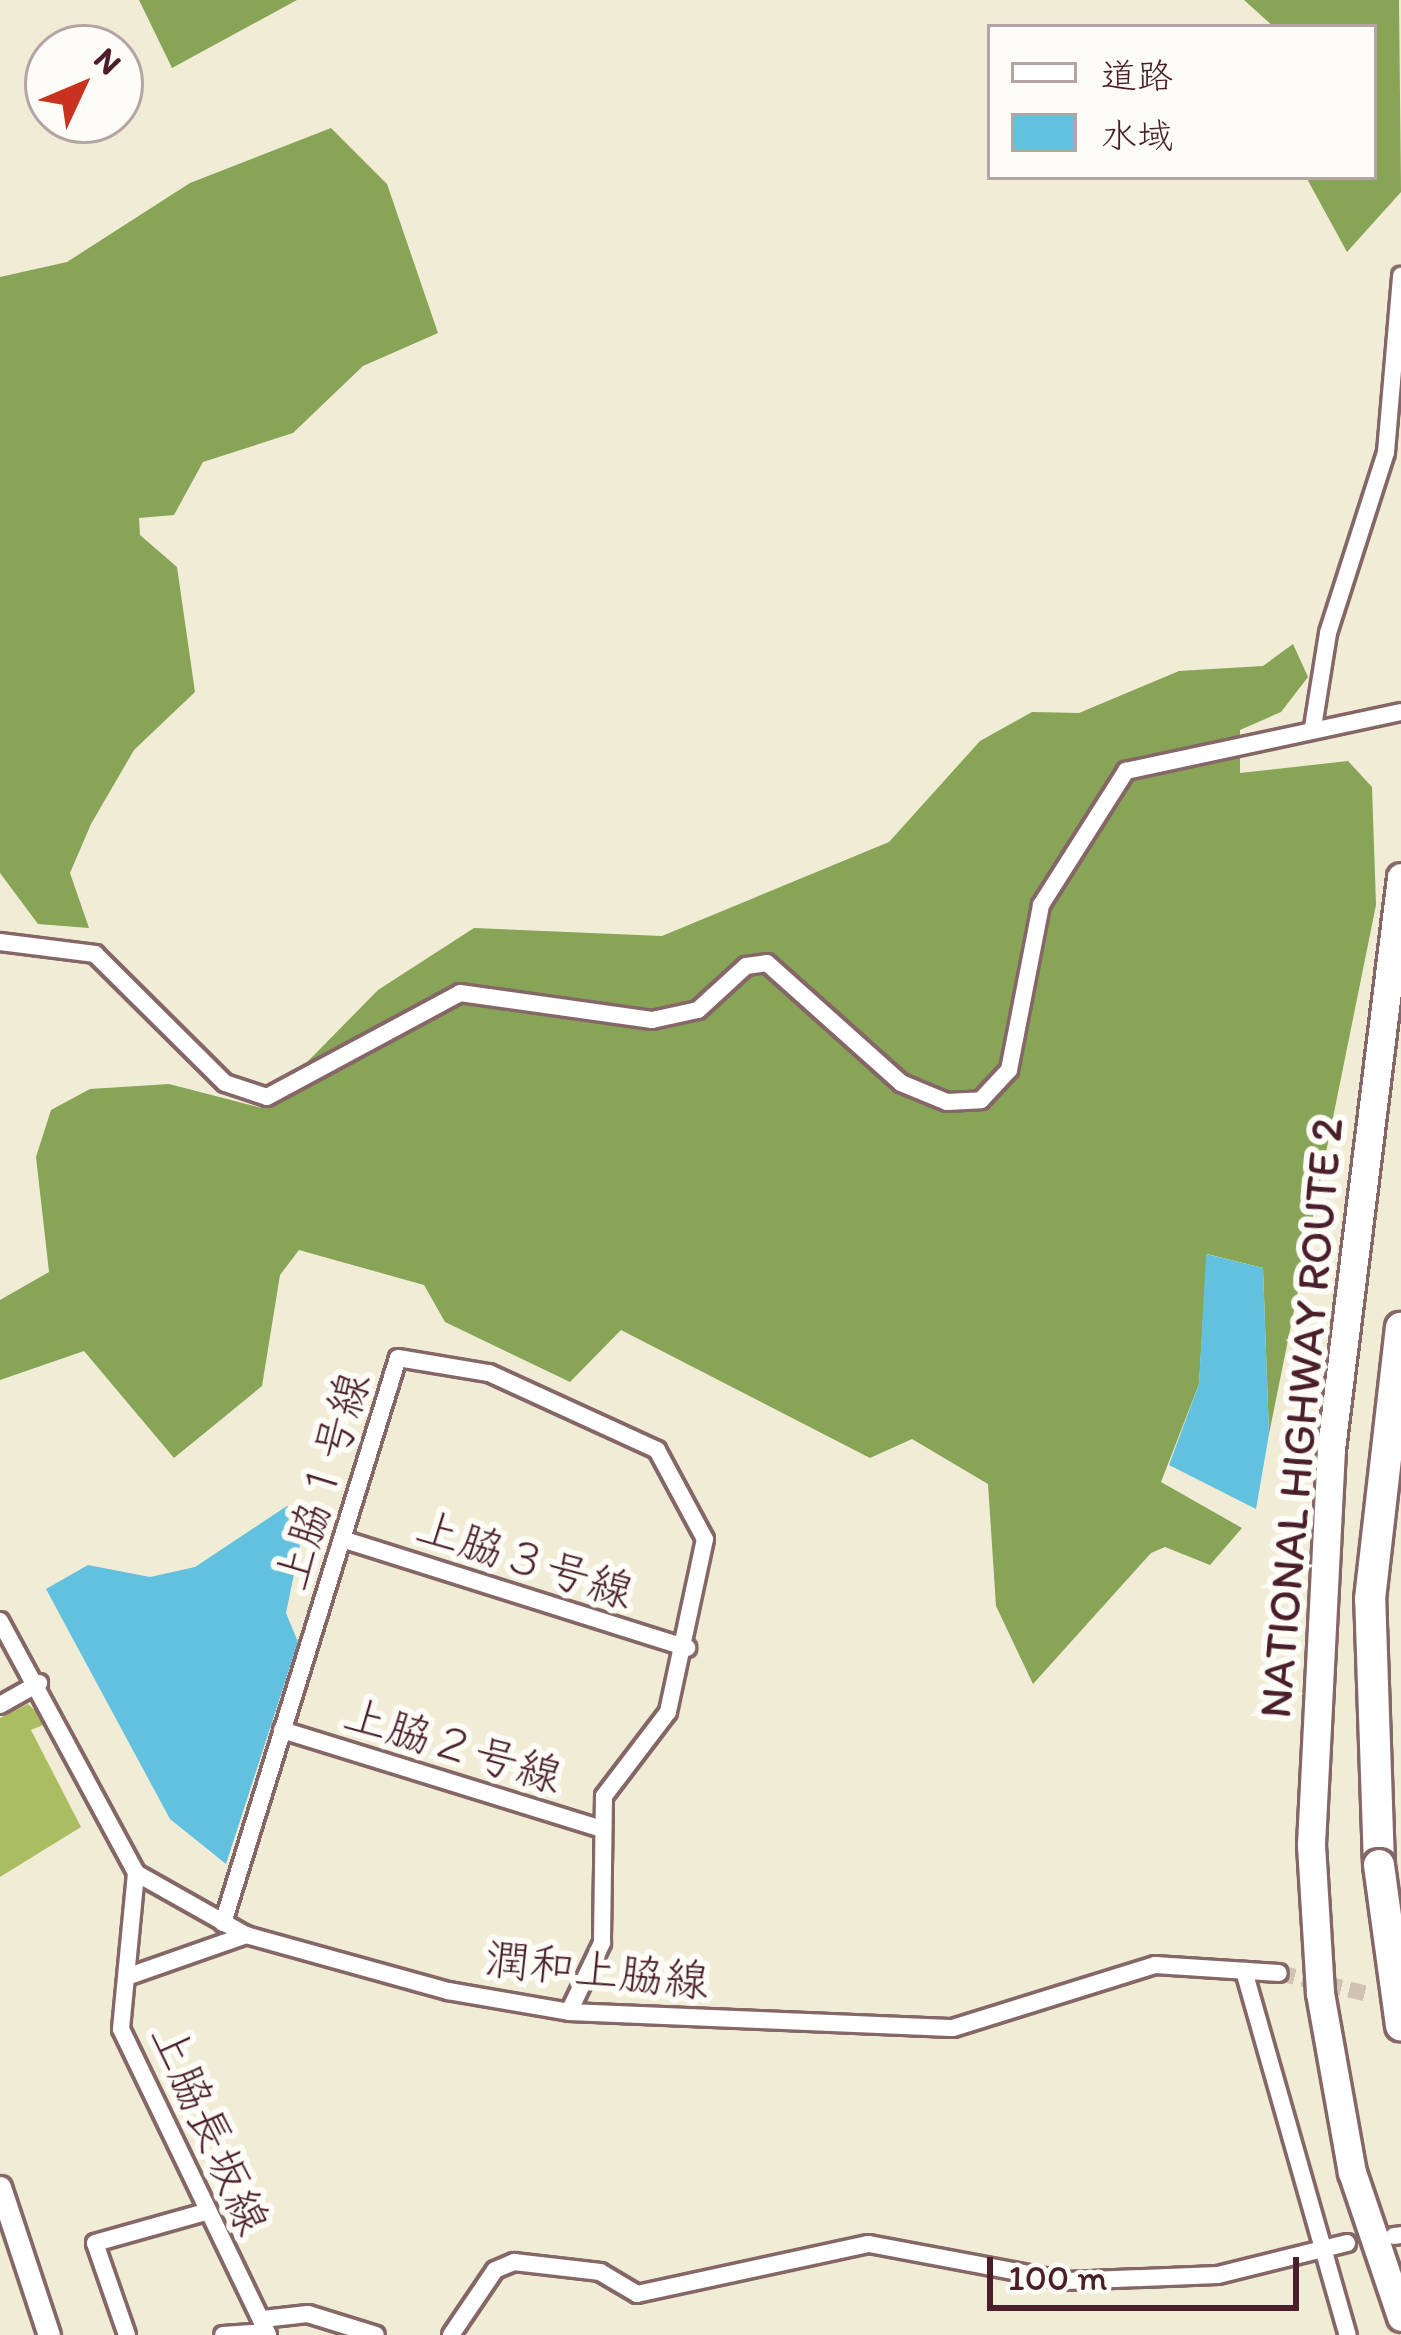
<!DOCTYPE html>
<html>
<head>
<meta charset="utf-8">
<style>
	body { margin:0 }
	#map { position:relative; width:1401px; height:2335px; overflow:hidden; background:#f1ecd5; font-family:Itim,"Klee One",sans-serif }
	div>[style] { position:absolute }
	.green>* { inset:0; background:#abbd61 }
	.forest>* { inset:0; background:#88a457 }
	.water>* { inset:0; background:#61c1df }
	.minor-tunnel>* { height:16px; margin-top:-8px; transform-origin:0; background:repeating-linear-gradient(90deg,#d0c3b3 0 16px,transparent 0 24px) }
	.roads { filter:drop-shadow(3px 0 #846766) drop-shadow(-3px 0 #846766) drop-shadow(0 3px #846766) drop-shadow(0 -3px #846766) }
	.minor>* { height:16px; margin:-8px; padding:0 8px; transform-origin:8px; border-radius:8px; background:#fff }
	.tertiary>* { height:21px; margin:-10.5px; padding:0 10.5px; transform-origin:10.5px; border-radius:10.5px; background:#fff }
	.trunk>* { height:27px; margin:-13.5px; padding:0 13.5px; transform-origin:13.5px; border-radius:13.5px; background:#fff }
	.motorway>* { height:30px; margin:-15px; padding:0 15px; transform-origin:15px; border-radius:15px; background:#fff }
	.bridges { filter:drop-shadow(3px 0 #846766) drop-shadow(-3px 0 #846766) drop-shadow(0 3px #846766) drop-shadow(0 -3px #846766) }
	.motorway-bridge>* { height:30px; margin:-15px; padding:0 15px; transform-origin:15px; border-radius:15px; background:#fff }
	span { translate:-50% -50%; white-space:nowrap; text-align:center; line-height:1.15; -webkit-text-stroke:12px #fdfcf7; paint-order:stroke }
	.street-label { font-size:45px; color:#4a1f2b }
	.legend { position:absolute; left:987px; top:24px; width:390px; height:156px; box-sizing:border-box; background:#fdfcf7; border:3px solid #b5a4a5; margin:0; padding:15px 21px; list-style:none; font-size:36px; color:#4a1f2b }
	.legend li { display:flex; align-items:center; gap:24px; height:60px }
	.legend b { width:60px; border:3px solid #b5a4a5 }
	.north { position:absolute; left:24px; top:24px; width:120px; height:120px; box-sizing:border-box; background:#fdfcf7; border:3px solid #b5a4a5; border-radius:50%; rotate:46deg; font-size:33px; font-weight:700; line-height:48px; text-align:center; color:#4a1f2b }
	.north::after { content:''; display:block; margin:auto; width:42px; height:54px; background:#c8321e; clip-path:polygon(50% 0,100% 100%,50% 72%,0 100%) }
	.scale { position:absolute; left:987px; top:2257px; width:312px; height:54px; box-sizing:border-box; border:6px solid #4a1f2b; border-top:0; padding-left:15px; font-size:36px; line-height:42px; white-space:nowrap; color:#4a1f2b; -webkit-text-stroke:9px #fdfcf7; paint-order:stroke }
</style>
</head>
<body>
<div id="map">
	<div class="green">
		<div style="clip-path:polygon(28px 1704px,48px 1723px,31px 1730px,81px 1827px,0 1877px,0 1718px)"></div>
	</div>
	<div class="forest">
		<div style="clip-path:polygon(139px 0,297px 0,172px 68px)"></div>
		<div style="clip-path:polygon(1244px 0,1399px 0,1401px 192px,1347px 252px,1306px 177px,1374px 177px,1374px 27px,1274px 27px)"></div>
		<div style="clip-path:polygon(331px 128px,387px 184px,438px 333px,363px 366px,293px 433px,203px 462px,174px 515px,139px 518px,140px 535px,177px 567px,195px 692px,134px 750px,91px 824px,70px 873px,89px 928px,38px 924px,0 873px,0 277px,67px 262px,190px 183px)"></div>
		<div style="clip-path:polygon(1293px 644px,1308px 677px,1281px 712px,1240px 730px,1240px 773px,1348px 761px,1372px 787px,1376px 905px,1269px 1434px,1263px 1268px,1207px 1254px,1199px 1384px,1161px 1482px,1242px 1528px,1210px 1565px,1165px 1547px,1151px 1553px,1033px 1684px,996px 1606px,988px 1484px,912px 1439px,870px 1458px,621px 1330px,570px 1382px,445px 1322px,424px 1285px,299px 1250px,280px 1275px,262px 1386px,174px 1458px,84px 1351px,0 1380px,0 1300px,49px 1272px,36px 1157px,51px 1110px,90px 1089px,169px 1084px,262px 1108px,378px 990px,474px 928px,662px 936px,889px 842px,980px 741px,1032px 712px,1079px 713px,1179px 671px,1263px 666px)"></div>
	</div>
	<div class="water">
		<div style="clip-path:polygon(1206px 1254px,1263px 1268px,1269px 1434px,1256px 1509px,1169px 1465px,1199px 1384px)"></div>
		<div style="clip-path:polygon(287px 1506px,307px 1511px,286px 1613px,298px 1642px,226px 1864px,170px 1819px,46px 1589px,88px 1565px,150px 1577px,195px 1567px)"></div>
	</div>
	<div class="minor-tunnel">
		<div style="left:1279px;top:1973px;width:96px;rotate:13.3deg"></div>
	</div>
	<div class="roads">
		<div class="minor">
			<div style="left:1313px;top:727px;width:95px;rotate:-80.9deg"></div>
			<div style="left:1328px;top:633px;width:190px;rotate:-72.2deg"></div>
			<div style="left:1386px;top:452px;width:177px;rotate:-85.1deg"></div>
			<div style="left:0;top:942px;width:96px;rotate:7.2deg"></div>
			<div style="left:95px;top:954px;width:183px;rotate:44.8deg"></div>
			<div style="left:225px;top:1083px;width:44px;rotate:18.4deg"></div>
			<div style="left:267px;top:1097px;width:219px;rotate:-28.3deg"></div>
			<div style="left:460px;top:993px;width:194px;rotate:8deg"></div>
			<div style="left:652px;top:1020px;width:47px;rotate:-12.3deg"></div>
			<div style="left:698px;top:1010px;width:65px;rotate:-42.5deg"></div>
			<div style="left:746px;top:966px;width:21px;rotate:-8deg"></div>
			<div style="left:767px;top:963px;width:180px;rotate:41.8deg"></div>
			<div style="left:901px;top:1083px;width:50px;rotate:22.4deg"></div>
			<div style="left:947px;top:1102px;width:34px;rotate:-3deg"></div>
			<div style="left:981px;top:1100px;width:41px;rotate:-47deg"></div>
			<div style="left:1009px;top:1070px;width:168px;rotate:-79deg"></div>
			<div style="left:1041px;top:905px;width:159px;rotate:-57.6deg"></div>
			<div style="left:1126px;top:771px;width:281px;rotate:-12.1deg"></div>
			<div style="left:342px;top:1539px;width:362px;rotate:17.5deg"></div>
			<div style="left:0;top:1621px;width:286px;rotate:61.6deg"></div>
			<div style="left:136px;top:1873px;width:126px;rotate:29.4deg"></div>
			<div style="left:246px;top:1935px;width:210px;rotate:15.5deg"></div>
			<div style="left:448px;top:1991px;width:123px;rotate:9.8deg"></div>
			<div style="left:569px;top:2012px;width:384px;rotate:2.4deg"></div>
			<div style="left:953px;top:2028px;width:212px;rotate:-17.3deg"></div>
			<div style="left:1155px;top:1965px;width:124px;rotate:3.7deg"></div>
			<div style="left:0;top:1705px;width:45px;rotate:-29.4deg"></div>
			<div style="left:282px;top:1730px;width:335px;rotate:17.2deg"></div>
			<div style="left:136px;top:1873px;width:157px;rotate:95.5deg"></div>
			<div style="left:121px;top:2029px;width:339px;rotate:64.3deg"></div>
			<div style="left:223px;top:1923px;width:591px;rotate:-72.79deg"></div>
			<div style="left:398px;top:1358px;width:92px;rotate:9.4deg"></div>
			<div style="left:489px;top:1373px;width:185px;rotate:24.6deg"></div>
			<div style="left:657px;top:1450px;width:101px;rotate:61.7deg"></div>
			<div style="left:705px;top:1539px;width:177px;rotate:102.1deg"></div>
			<div style="left:668px;top:1712px;width:106px;rotate:127.3deg"></div>
			<div style="left:604px;top:1796px;width:147px;rotate:90.8deg"></div>
			<div style="left:602px;top:1943px;width:76px;rotate:115.6deg"></div>
			<div style="left:1244px;top:1971px;width:379px;rotate:74.1deg"></div>
			<div style="left:132px;top:1975px;width:121px;rotate:-19.3deg"></div>
			<div style="left:1394px;top:2236px;width:7px;rotate:-8deg"></div>
			<div style="left:263px;top:2319px;width:45px;rotate:-6.3deg"></div>
			<div style="left:308px;top:2314px;width:71px;rotate:17.2deg"></div>
			<div style="left:127px;top:2335px;width:97px;rotate:-109.2deg"></div>
			<div style="left:95px;top:2243px;width:111px;rotate:-15.7deg"></div>
			<div style="left:223px;top:2335px;width:43px;rotate:-4deg"></div>
			<div style="left:451px;top:2335px;width:78px;rotate:-55.9deg"></div>
			<div style="left:495px;top:2270px;width:21px;rotate:-23deg"></div>
			<div style="left:514px;top:2262px;width:87px;rotate:6.6deg"></div>
			<div style="left:600px;top:2272px;width:43px;rotate:30.7deg"></div>
			<div style="left:637px;top:2294px;width:237px;rotate:-12.2deg"></div>
			<div style="left:869px;top:2244px;width:200px;rotate:10.6deg"></div>
			<div style="left:1066px;top:2281px;width:152px;rotate:-2.3deg"></div>
			<div style="left:1218px;top:2275px;width:133px;rotate:-13.9deg"></div>
		</div>
		<div class="tertiary">
			<div style="left:0;top:2187px;width:156px;rotate:71.7deg"></div>
		</div>
		<div class="trunk">
			<div style="left:1401px;top:877px;width:576px;rotate:96.98deg"></div>
			<div style="left:1331px;top:1449px;width:397px;rotate:92.9deg"></div>
			<div style="left:1311px;top:1845px;width:148px;rotate:86.5deg"></div>
			<div style="left:1320px;top:1993px;width:182px;rotate:79.9deg"></div>
			<div style="left:1352px;top:2172px;width:153px;rotate:71.3deg"></div>
		</div>
		<div class="motorway">
			<div style="left:1379px;top:1865px;width:266px;rotate:-91.9deg"></div>
			<div style="left:1370px;top:1599px;width:273px;rotate:-83.5deg"></div>
		</div>
	</div>
	<div class="bridges">
		<div class="motorway-bridge">
			<div style="left:1379px;top:1865px;width:162px;rotate:82.2deg"></div>
		</div>
	</div>
	<div class="street-label">
		<span style="left:1301px;top:1418px;rotate:-85deg">NATIONAL HIGHWAY ROUTE 2</span>
		<span style="left:322px;top:1481px;rotate:-73deg">上脇１号線</span>
		<span style="left:525px;top:1559px;rotate:18deg">上脇３号線</span>
		<span style="left:453px;top:1745px;rotate:17deg">上脇２号線</span>
		<span style="left:597px;top:1970px;rotate:6deg">潤和上脇線</span>
		<span style="left:210px;top:2129px;rotate:66deg">上脇長坂線</span>
	</div>
	<ul class="legend">
	<li><b style="height:15px;background:#fff"></b>道路</li>
	<li><b style="height:33px;background:#61c1df"></b>水域</li>
	</ul>
	<div class="north">N</div>
	<div class="scale">100 m</div>
</div>
</body>
</html>
